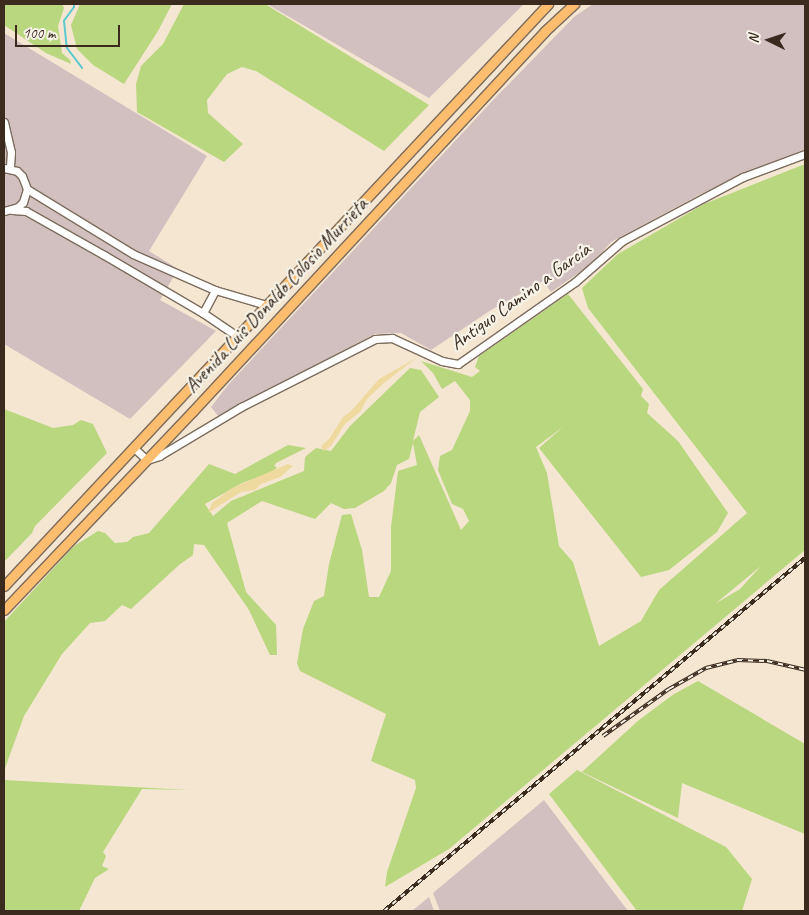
<!DOCTYPE html>
<html>
<head>
<meta charset="utf-8">
<style>
	body { margin:0 }
	#map { position:relative; width:809px; height:915px; overflow:hidden; background:#f4e6d1; font-family:Caveat,sans-serif }
	div>[style] { position:absolute }
	.industrial>* { inset:0; background:#d2bfc0 }
	.green>* { inset:0; background:#b8d77e }
	.sand>* { inset:0; background:#eeda9e }
	.stream>* { height:2px; margin:-1px; padding:0 1px; transform-origin:1px; border-radius:1px; background:#5bc9cf }
	.roads { filter:drop-shadow(1px 0 #7c6c5d) drop-shadow(-1px 0 #7c6c5d) drop-shadow(0 1px #7c6c5d) drop-shadow(0 -1px #7c6c5d) }
	.minor>* { height:7px; margin:-3.5px; padding:0 3.5px; transform-origin:3.5px; border-radius:3.5px; background:#fff }
	.major>* { height:9px; margin:-4.5px; padding:0 4.5px; transform-origin:4.5px; border-radius:4.5px; background:#fcbd6f }
	.rail>* { height:4px; margin-top:-2px; transform-origin:0; background:repeating-linear-gradient(90deg,#f7f3e8 0 5.5px,#3b2a1e 0 11px); box-sizing:border-box; border-block:1px solid #3b2a1e }
	span { translate:-50% -50%; white-space:nowrap; text-align:center; line-height:1.15; -webkit-text-stroke:4.5px #f7f3e8; paint-order:stroke }
	.street-label { font-size:20px; color:#3b2a1e }
	.frame { position:absolute; inset:0; border:5px solid #3b2a1e; pointer-events:none }
	.north { position:absolute; left:744px; top:15px; width:50px; height:50px; -webkit-text-stroke:4px #f7f3e8; paint-order:stroke; rotate:274deg; font-size:14px; font-weight:700; line-height:20px; text-align:center; color:#3b2a1e }
	.north::after { content:''; display:block; margin:auto; width:18px; height:22px; background:#3b2a1e; clip-path:polygon(50% 0,100% 100%,50% 72%,0 100%) }
	.scale { position:absolute; left:15px; top:25px; width:105px; height:22px; box-sizing:border-box; border:2px solid #3b2a1e; border-top:0; padding-left:6px; font-size:15px; line-height:18px; white-space:nowrap; color:#3b2a1e; -webkit-text-stroke:4px #f7f3e8; paint-order:stroke }
</style>
</head>
<body>
<div id="map">
	<div class="industrial">
		<div style="clip-path:polygon(267px 4px,524px 4px,429px 98px)"></div>
		<div style="clip-path:polygon(593px 4px,805px 4px,805px 149px,699px 195px,611px 242px,593px 263px,551px 292px,543px 281px,491px 310px,431px 350px,401px 333px,375px 334px,219px 417px,211px 407px,228px 385px,496px 97px,574px 17px)"></div>
		<div style="clip-path:polygon(4px 33px,207px 156px,149px 251px,178px 269px,160px 300px,216px 331px,130px 419px,4px 344px)"></div>
		<div style="clip-path:polygon(544px 800px,628px 911px,440px 911px,433px 893px)"></div>
		<div style="clip-path:polygon(429px 897px,434px 911px,412px 911px)"></div>
	</div>
	<div class="green">
		<div style="clip-path:polygon(4px 4px,62px 4px,64px 8px,58px 26px,62px 53px,70px 60px,71px 64px,46px 53px,4px 25px)"></div>
		<div style="clip-path:polygon(80px 4px,172px 4px,158px 31px,124px 84px,93px 65px,77px 49px,71px 25px)"></div>
		<div style="clip-path:polygon(184px 4px,265px 4px,429px 105px,384px 151px,256px 71px,242px 67px,227px 74px,207px 100px,208px 113px,243px 144px,224px 162px,137px 112px,136px 84px,141px 66px,163px 44px)"></div>
		<div style="clip-path:polygon(evenodd,805px 164px,805px 550px,449px 849px,385px 887px,387px 872px,416px 788px,415px 780px,371px 761px,386px 714px,300px 671px,297px 663px,303px 629px,314px 601px,324px 596px,329px 564px,342px 515px,351px 514px,362px 550px,369px 597px,379px 597px,391px 571px,391px 527px,398px 471px,417px 465px,413px 443px,409px 459px,397px 465px,391px 483px,384px 491px,355px 508px,344px 509px,331px 503px,315px 519px,262px 501px,227px 523px,246px 592px,276px 625px,277px 655px,270px 655px,249px 610px,204px 545px,194px 544px,193px 555px,179px 565px,131px 609px,122px 605px,105px 621px,90px 623px,62px 654px,24px 716px,4px 771px,4px 622px,74px 546px,98px 531px,105px 533px,115px 543px,127px 542px,133px 537px,149px 533px,209px 464px,235px 474px,288px 445px,306px 448px,276px 463px,274px 466px,277px 467px,273px 472px,242px 483px,205px 504px,213px 516px,231px 501px,304px 471px,305px 457px,316px 448px,331px 451px,350px 426px,410px 368px,421px 370px,439px 397px,420px 412px,413px 441px,419px 435px,461px 530px,469px 521px,463px 509px,452px 504px,438px 470px,440px 456px,452px 450px,470px 411px,470px 400px,455px 381px,442px 389px,433px 373px,421px 361px,472px 377px,480px 371px,475px 367px,479px 356px,568px 294px,643px 389px,641px 396px,649px 404px,647px 413px,678px 441px,728px 513px,717px 532px,669px 570px,641px 577px,539px 448px,563px 427px,536px 447px,547px 473px,559px 546px,573px 562px,599px 646px,641px 621px,659px 590px,747px 513px,588px 308px,582px 288px,618px 254px,704px 204px,805px 164px,761px 566px,740px 589px,715px 604px,761px 566px)"></div>
		<div style="clip-path:polygon(4px 409px,53px 428px,73px 425px,81px 420px,93px 424px,107px 453px,35px 526px,32px 533px,4px 562px)"></div>
		<div style="clip-path:polygon(698px 681px,805px 744px,805px 834px,682px 783px,678px 818px,582px 772px,639px 720px,674px 694px)"></div>
		<div style="clip-path:polygon(577px 770px,726px 847px,752px 879px,742px 911px,637px 911px,549px 794px)"></div>
		<div style="clip-path:polygon(4px 780px,189px 790px,142px 789px,103px 852px,106px 856px,102px 866px,109px 869px,95px 878px,79px 911px,4px 911px)"></div>
	</div>
	<div class="sand">
		<div style="clip-path:polygon(416px 358px,384px 383px,367px 399px,360px 412px,345px 424px,331px 446px,324px 451px,321px 446px,329px 439px,343px 417px,352px 410px,379px 379px)"></div>
		<div style="clip-path:polygon(288px 464px,293px 466px,280px 477px,261px 484px,255px 490px,241px 492px,208px 513px,212px 503px,232px 488px)"></div>
	</div>
	<div class="stream">
		<div style="left:74px;top:4px;width:3px;rotate:90deg"></div>
		<div style="left:74px;top:7px;width:17px;rotate:126deg"></div>
		<div style="left:64px;top:21px;width:27px;rotate:84deg"></div>
		<div style="left:67px;top:48px;width:25px;rotate:53deg"></div>
	</div>
	<div class="roads">
		<div class="minor">
			<div style="left:4px;top:122px;width:31px;rotate:77deg"></div>
			<div style="left:11px;top:152px;width:16px;rotate:94deg"></div>
			<div style="left:4px;top:168px;width:13px;rotate:13deg"></div>
			<div style="left:17px;top:171px;width:7px;rotate:45deg"></div>
			<div style="left:22px;top:176px;width:14px;rotate:69deg"></div>
			<div style="left:27px;top:189px;width:14px;rotate:107deg"></div>
			<div style="left:23px;top:202px;width:7px;rotate:135deg"></div>
			<div style="left:18px;top:207px;width:15px;rotate:164deg"></div>
			<div style="left:27px;top:189px;width:124px;rotate:31.5deg"></div>
			<div style="left:133px;top:254px;width:90px;rotate:23.7deg"></div>
			<div style="left:215px;top:290px;width:53px;rotate:16.4deg"></div>
			<div style="left:12px;top:210px;width:14px;rotate:4deg"></div>
			<div style="left:26px;top:211px;width:90px;rotate:29.4deg"></div>
			<div style="left:104px;top:255px;width:115px;rotate:30.4deg"></div>
			<div style="left:203px;top:313px;width:41px;rotate:34.1deg"></div>
			<div style="left:203px;top:313px;width:26px;rotate:-62deg"></div>
			<div style="left:134px;top:448px;width:18px;rotate:43deg"></div>
			<div style="left:147px;top:460px;width:13px;rotate:-18deg"></div>
			<div style="left:159px;top:456px;width:96px;rotate:-30.9deg"></div>
			<div style="left:241px;top:407px;width:150px;rotate:-26.9deg"></div>
			<div style="left:375px;top:339px;width:17px;rotate:-3deg"></div>
			<div style="left:392px;top:338px;width:55px;rotate:24.7deg"></div>
			<div style="left:442px;top:361px;width:16px;rotate:11deg"></div>
			<div style="left:458px;top:364px;width:143px;rotate:-35deg"></div>
			<div style="left:575px;top:282px;width:62px;rotate:-41.1deg"></div>
			<div style="left:622px;top:241px;width:137px;rotate:-27.9deg"></div>
			<div style="left:743px;top:177px;width:66px;rotate:-20.4deg"></div>
		</div>
		<div class="major">
			<div style="left:4px;top:586px;width:797px;rotate:-46.93deg"></div>
			<div style="left:4px;top:610px;width:273px;rotate:-46.5deg"></div>
			<div style="left:192px;top:412px;width:519px;rotate:-47.18deg"></div>
			<div style="left:545px;top:31px;width:40px;rotate:-43deg"></div>
		</div>
	</div>
	<div class="rail">
		<div style="left:603px;top:736px;width:81px;rotate:-35.5deg"></div>
		<div style="left:669px;top:689px;width:43px;rotate:-29.6deg"></div>
		<div style="left:706px;top:668px;width:32px;rotate:-14deg"></div>
		<div style="left:737px;top:660px;width:30px;rotate:2deg"></div>
		<div style="left:767px;top:661px;width:39px;rotate:13deg"></div>
		<div style="left:384px;top:911px;width:549px;rotate:-39.98deg"></div>
	</div>
	<div class="street-label">
		<span style="left:276px;top:295px;rotate:-47deg">Avenida Luis Donaldo Colosio Murrieta</span>
		<span style="left:520px;top:296px;rotate:-36deg">Antiguo Camino a García</span>
	</div>
	<div class="frame"></div>
	<div class="north">N</div>
	<div class="scale">100 m</div>
</div>
</body>
</html>
